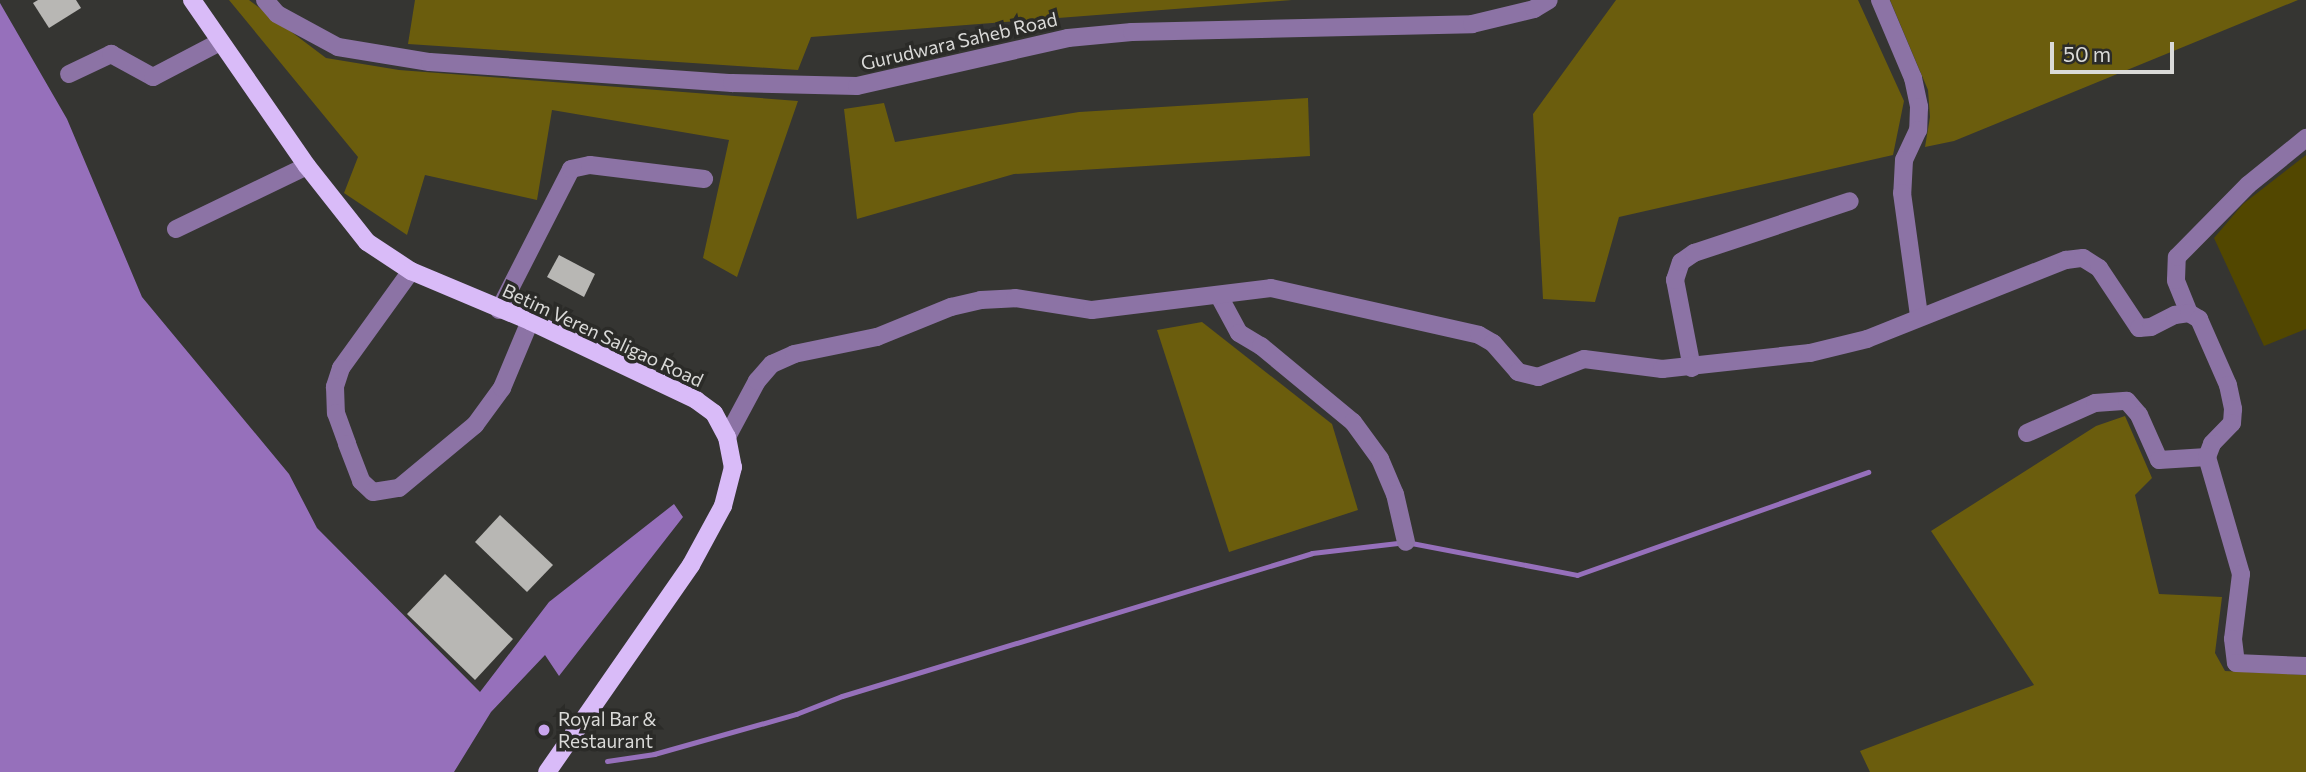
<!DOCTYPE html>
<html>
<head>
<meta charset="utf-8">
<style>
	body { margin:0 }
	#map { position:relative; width:2306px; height:772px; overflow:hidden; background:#353532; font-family:Commissioner,sans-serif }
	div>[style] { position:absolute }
	.green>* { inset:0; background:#524700 }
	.forest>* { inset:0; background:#6b5d0d }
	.water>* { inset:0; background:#9670bb }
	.stream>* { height:5px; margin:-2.5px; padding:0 2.5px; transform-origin:2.5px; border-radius:2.5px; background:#9670bb }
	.building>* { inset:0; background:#b8b7b4 }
	.minor>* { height:18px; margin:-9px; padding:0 9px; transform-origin:9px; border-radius:9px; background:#8c73a5 }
	.major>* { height:18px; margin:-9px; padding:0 9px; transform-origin:9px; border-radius:9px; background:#d9bbf8 }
	.dots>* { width:19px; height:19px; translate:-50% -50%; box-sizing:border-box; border:4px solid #2b2b28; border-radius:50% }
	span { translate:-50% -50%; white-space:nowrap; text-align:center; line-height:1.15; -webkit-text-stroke:7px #2b2b28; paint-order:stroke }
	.street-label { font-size:19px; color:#dadad8 }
	.poi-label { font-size:19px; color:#dadad8 }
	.left { translate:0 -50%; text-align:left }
	.scale { position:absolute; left:2050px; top:42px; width:124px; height:32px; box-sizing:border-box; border:4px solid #dadad8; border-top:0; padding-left:9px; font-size:21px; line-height:24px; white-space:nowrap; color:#dadad8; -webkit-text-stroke:5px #2b2b28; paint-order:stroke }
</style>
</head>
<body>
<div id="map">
	<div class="green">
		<div style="clip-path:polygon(2306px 155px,2306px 329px,2264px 346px,2214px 238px,2243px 204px)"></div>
	</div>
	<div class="forest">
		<div style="clip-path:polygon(229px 0,249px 0,326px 58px,399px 70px,798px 101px,737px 277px,703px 258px,729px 140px,552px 110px,537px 200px,425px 175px,407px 235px,344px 193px,358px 157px)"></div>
		<div style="clip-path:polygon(415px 0,1292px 0,811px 37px,798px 70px,408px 44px)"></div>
		<div style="clip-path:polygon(1616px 0,1858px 0,1904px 101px,1893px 155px,1619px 217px,1595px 302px,1543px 299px,1533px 114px)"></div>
		<div style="clip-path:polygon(1890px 0,2298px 0,1954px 141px,1925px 147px,1930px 117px,1928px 90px)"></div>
		<div style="clip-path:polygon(1308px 98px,1310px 156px,1014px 174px,857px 219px,844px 109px,884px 103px,895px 142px,1079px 112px)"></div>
		<div style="clip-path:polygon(1202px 322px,1332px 424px,1358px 510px,1229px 552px,1157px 330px)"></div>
		<div style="clip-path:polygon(2125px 416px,2152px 478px,2135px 495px,2159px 594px,2222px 597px,2215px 653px,2225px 671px,2306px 675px,2306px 772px,1870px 772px,1860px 751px,2034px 685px,1931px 531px,2096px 426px)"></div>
	</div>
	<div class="water">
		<div style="clip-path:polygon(0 3px,67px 119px,142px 297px,289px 474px,317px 528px,480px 692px,549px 602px,674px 504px,683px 517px,559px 676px,545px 655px,491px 712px,454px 772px,0 772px)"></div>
	</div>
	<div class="stream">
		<div style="left:607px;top:761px;width:48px;rotate:-8.5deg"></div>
		<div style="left:654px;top:754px;width:148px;rotate:-15.7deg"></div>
		<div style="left:796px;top:714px;width:49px;rotate:-21.4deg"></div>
		<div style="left:842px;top:696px;width:491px;rotate:-16.9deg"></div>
		<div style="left:1312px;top:553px;width:95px;rotate:-6.7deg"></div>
		<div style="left:1406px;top:542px;width:174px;rotate:10.9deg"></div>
		<div style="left:1577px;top:575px;width:309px;rotate:-19.5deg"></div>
	</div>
	<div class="building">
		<div style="clip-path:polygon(38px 0,76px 0,81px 8px,49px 28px,33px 3px)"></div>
		<div style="clip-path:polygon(559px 255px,595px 274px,584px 297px,547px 277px)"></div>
		<div style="clip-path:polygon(500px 515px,553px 565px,527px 592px,475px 542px)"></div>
		<div style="clip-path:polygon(445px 574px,513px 639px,475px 680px,407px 614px)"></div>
	</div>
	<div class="minor">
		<div style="left:265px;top:0;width:18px;rotate:49deg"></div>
		<div style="left:277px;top:14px;width:69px;rotate:28.4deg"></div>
		<div style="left:338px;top:47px;width:93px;rotate:9.3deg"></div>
		<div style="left:430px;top:62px;width:303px;rotate:4deg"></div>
		<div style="left:732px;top:83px;width:125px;rotate:1.4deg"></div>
		<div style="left:857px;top:86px;width:216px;rotate:-12.8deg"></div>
		<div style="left:1068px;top:38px;width:64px;rotate:-5.4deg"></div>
		<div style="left:1132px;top:32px;width:340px;rotate:-1.3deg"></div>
		<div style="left:1472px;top:24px;width:64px;rotate:-13.6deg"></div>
		<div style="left:1534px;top:9px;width:17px;rotate:-31deg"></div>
		<div style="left:1880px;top:0;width:85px;rotate:67.1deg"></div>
		<div style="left:1913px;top:78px;width:30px;rotate:78deg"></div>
		<div style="left:1919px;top:107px;width:23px;rotate:92deg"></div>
		<div style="left:1918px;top:130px;width:33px;rotate:115deg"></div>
		<div style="left:1904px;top:160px;width:33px;rotate:93deg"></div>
		<div style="left:1902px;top:193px;width:123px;rotate:82.1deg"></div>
		<div style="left:69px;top:74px;width:47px;rotate:-25.5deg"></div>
		<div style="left:111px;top:54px;width:48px;rotate:28.7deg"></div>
		<div style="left:153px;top:77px;width:76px;rotate:-27.6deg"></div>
		<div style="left:176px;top:229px;width:145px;rotate:-25.7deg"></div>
		<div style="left:411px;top:271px;width:120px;rotate:125.8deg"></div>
		<div style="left:341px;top:368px;width:20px;rotate:108deg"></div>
		<div style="left:335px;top:387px;width:26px;rotate:88deg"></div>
		<div style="left:336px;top:413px;width:33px;rotate:70deg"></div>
		<div style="left:347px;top:444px;width:40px;rotate:69deg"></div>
		<div style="left:361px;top:481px;width:16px;rotate:43deg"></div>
		<div style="left:373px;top:492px;width:26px;rotate:-9deg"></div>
		<div style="left:399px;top:488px;width:99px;rotate:-39.7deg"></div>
		<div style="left:475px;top:425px;width:46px;rotate:-53.9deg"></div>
		<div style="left:502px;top:388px;width:73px;rotate:-67.3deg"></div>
		<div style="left:1219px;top:296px;width:42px;rotate:61.6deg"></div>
		<div style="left:1239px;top:333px;width:26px;rotate:31deg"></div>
		<div style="left:1261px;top:346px;width:119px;rotate:39.6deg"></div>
		<div style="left:1353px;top:422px;width:46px;rotate:53.9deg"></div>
		<div style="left:1380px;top:459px;width:38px;rotate:67deg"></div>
		<div style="left:1395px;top:494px;width:49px;rotate:77.1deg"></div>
		<div style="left:499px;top:310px;width:158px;rotate:-62.9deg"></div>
		<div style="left:571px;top:169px;width:19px;rotate:-12deg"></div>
		<div style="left:590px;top:165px;width:115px;rotate:7deg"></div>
		<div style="left:2189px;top:313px;width:35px;rotate:-112deg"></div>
		<div style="left:2176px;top:280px;width:23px;rotate:-88deg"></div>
		<div style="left:2177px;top:257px;width:101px;rotate:-45.4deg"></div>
		<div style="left:2248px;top:185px;width:75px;rotate:-39deg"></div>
		<div style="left:1692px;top:368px;width:90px;rotate:-100.9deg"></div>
		<div style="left:1675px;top:280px;width:19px;rotate:-72deg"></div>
		<div style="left:1681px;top:262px;width:16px;rotate:-35deg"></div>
		<div style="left:1694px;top:253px;width:164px;rotate:-18.4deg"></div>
		<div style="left:2027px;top:433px;width:74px;rotate:-23.8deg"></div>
		<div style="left:2095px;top:403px;width:32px;rotate:-4deg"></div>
		<div style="left:2127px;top:401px;width:18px;rotate:49deg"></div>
		<div style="left:2139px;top:415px;width:49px;rotate:66deg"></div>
		<div style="left:2159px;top:460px;width:48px;rotate:-3.6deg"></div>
		<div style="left:727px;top:437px;width:64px;rotate:-61.8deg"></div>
		<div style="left:757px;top:381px;width:23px;rotate:-49deg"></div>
		<div style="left:772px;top:364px;width:24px;rotate:-24deg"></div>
		<div style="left:794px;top:354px;width:85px;rotate:-11.6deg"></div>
		<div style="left:877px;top:337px;width:80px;rotate:-22.1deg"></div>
		<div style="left:951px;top:307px;width:31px;rotate:-13deg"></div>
		<div style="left:981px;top:300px;width:34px;rotate:-3deg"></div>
		<div style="left:1015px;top:298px;width:78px;rotate:8.9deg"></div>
		<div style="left:1092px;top:310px;width:180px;rotate:-7deg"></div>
		<div style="left:1271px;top:288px;width:213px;rotate:12.7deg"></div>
		<div style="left:1479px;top:335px;width:16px;rotate:30deg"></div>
		<div style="left:1493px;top:343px;width:38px;rotate:49deg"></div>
		<div style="left:1518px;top:372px;width:21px;rotate:14deg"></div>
		<div style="left:1538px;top:377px;width:49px;rotate:-21.4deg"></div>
		<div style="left:1584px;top:359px;width:79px;rotate:7.3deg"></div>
		<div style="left:1662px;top:369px;width:149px;rotate:-6.2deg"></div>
		<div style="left:1810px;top:353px;width:59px;rotate:-13.8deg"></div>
		<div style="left:1867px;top:339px;width:214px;rotate:-21.7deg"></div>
		<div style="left:2066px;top:260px;width:17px;rotate:-7deg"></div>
		<div style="left:2083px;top:258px;width:19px;rotate:32deg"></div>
		<div style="left:2099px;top:268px;width:72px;rotate:56.3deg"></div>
		<div style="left:2139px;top:328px;width:12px;rotate:-5deg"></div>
		<div style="left:2151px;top:327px;width:27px;rotate:-27deg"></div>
		<div style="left:2175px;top:315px;width:14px;rotate:-8deg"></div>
		<div style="left:2189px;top:313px;width:12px;rotate:31deg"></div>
		<div style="left:2199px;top:319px;width:72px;rotate:66.3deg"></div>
		<div style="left:2228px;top:385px;width:25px;rotate:78deg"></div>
		<div style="left:2233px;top:409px;width:14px;rotate:94deg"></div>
		<div style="left:2232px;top:423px;width:29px;rotate:134deg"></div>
		<div style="left:2212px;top:444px;width:14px;rotate:111deg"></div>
		<div style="left:2207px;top:457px;width:122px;rotate:73.8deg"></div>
		<div style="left:2241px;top:574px;width:65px;rotate:97deg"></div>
		<div style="left:2233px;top:639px;width:24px;rotate:83deg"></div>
		<div style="left:2236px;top:663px;width:70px;rotate:2.5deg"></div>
	</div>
	<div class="major">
		<div style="left:192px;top:0;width:202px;rotate:55.3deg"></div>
		<div style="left:307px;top:166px;width:97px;rotate:51.7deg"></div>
		<div style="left:367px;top:242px;width:53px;rotate:33.4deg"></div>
		<div style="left:411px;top:271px;width:129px;rotate:22.8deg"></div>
		<div style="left:530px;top:321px;width:184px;rotate:25.4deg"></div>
		<div style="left:696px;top:400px;width:22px;rotate:36deg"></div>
		<div style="left:714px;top:413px;width:27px;rotate:62deg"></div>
		<div style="left:727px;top:437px;width:31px;rotate:79deg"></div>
		<div style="left:733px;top:467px;width:40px;rotate:104.4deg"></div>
		<div style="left:723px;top:506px;width:67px;rotate:118.5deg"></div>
		<div style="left:691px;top:565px;width:252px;rotate:124.8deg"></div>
	</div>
	<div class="dots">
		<div style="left:544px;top:730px;background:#c9a5ee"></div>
	</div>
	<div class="street-label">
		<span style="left:959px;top:41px;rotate:-13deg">Gurudwara Saheb Road</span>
		<span style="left:603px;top:335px;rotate:25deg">Betim Veren Saligao Road</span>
	</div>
	<div class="poi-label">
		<span class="left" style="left:558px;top:730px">Royal Bar &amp;<br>Restaurant</span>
	</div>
	<div class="scale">50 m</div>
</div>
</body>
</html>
